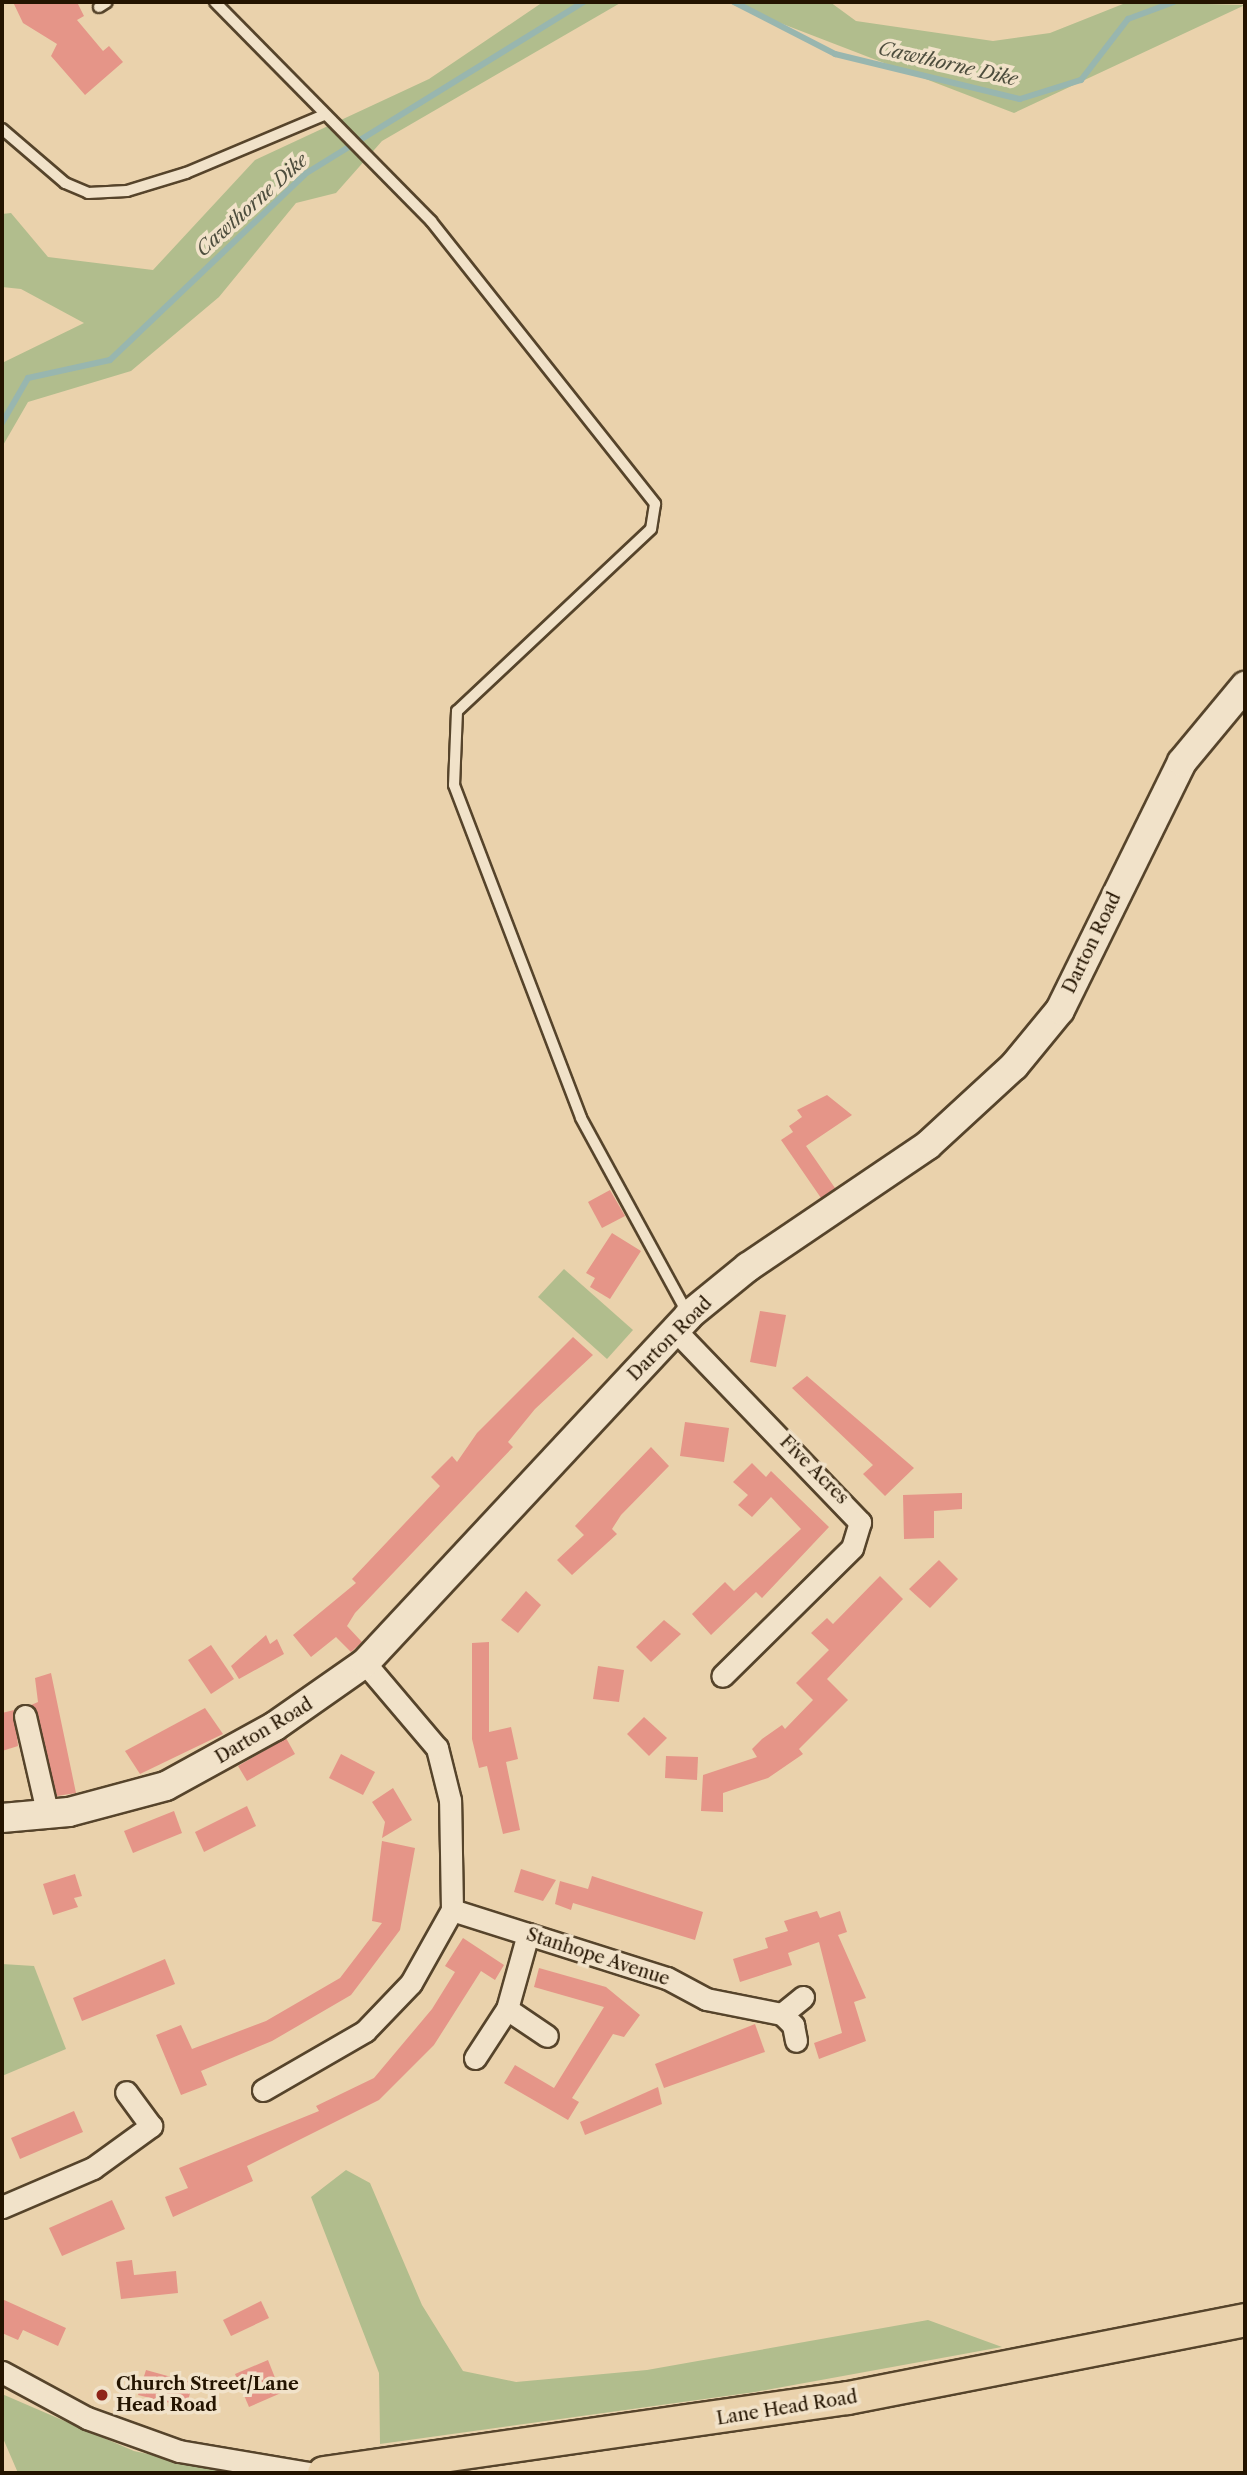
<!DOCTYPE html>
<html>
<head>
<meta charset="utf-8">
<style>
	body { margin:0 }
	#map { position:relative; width:1247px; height:2475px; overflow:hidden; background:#ead2ac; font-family:"Libre Caslon Text",serif }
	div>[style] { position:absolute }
	.green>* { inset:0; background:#b1bd8d }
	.stream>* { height:6px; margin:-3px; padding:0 3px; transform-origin:3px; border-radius:3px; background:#98b6af }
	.building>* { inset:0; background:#e59588 }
	.roads { filter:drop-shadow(2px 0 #56442b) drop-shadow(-2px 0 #56442b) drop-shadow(0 2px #56442b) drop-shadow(0 -2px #56442b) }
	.lane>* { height:10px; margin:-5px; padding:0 5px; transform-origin:5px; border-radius:5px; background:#f1e2c9 }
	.street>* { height:21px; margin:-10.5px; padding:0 10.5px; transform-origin:10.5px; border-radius:10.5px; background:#f1e2c9 }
	.secondary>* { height:28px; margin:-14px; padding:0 14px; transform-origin:14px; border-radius:14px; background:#f1e2c9 }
	.primary>* { height:32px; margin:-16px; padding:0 16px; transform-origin:16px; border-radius:16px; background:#ead2ac }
	.dots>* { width:19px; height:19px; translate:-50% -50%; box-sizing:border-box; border:4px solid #f1e2c9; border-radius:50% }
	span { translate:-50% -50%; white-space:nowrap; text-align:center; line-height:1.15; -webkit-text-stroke:7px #f1e2c9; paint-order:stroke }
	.street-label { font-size:18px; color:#241400 }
	.poi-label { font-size:18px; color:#241400; font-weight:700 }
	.left { translate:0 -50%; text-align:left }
	.water-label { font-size:19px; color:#4d4d3d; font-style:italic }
	.frame { position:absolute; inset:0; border:4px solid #241400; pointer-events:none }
</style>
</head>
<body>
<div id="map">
	<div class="green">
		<div style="clip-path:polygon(543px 2px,622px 2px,382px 141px,336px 193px,296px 203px,219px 297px,131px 371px,28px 402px,2px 447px,2px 363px,84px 323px,21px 289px,2px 287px,2px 214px,11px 213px,48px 257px,153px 270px,255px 160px,429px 79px)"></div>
		<div style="clip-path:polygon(726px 2px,830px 2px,856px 21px,993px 41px,1050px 33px,1128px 2px,1245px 5px,1014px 113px)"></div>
		<div style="clip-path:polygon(564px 1269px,633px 1330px,607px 1359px,538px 1297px)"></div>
		<div style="clip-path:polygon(2px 1964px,34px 1966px,66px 2049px,2px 2076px)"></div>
		<div style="clip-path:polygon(346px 2170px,370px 2183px,422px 2305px,463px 2371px,516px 2382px,647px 2370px,928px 2320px,1002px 2347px,755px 2392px,380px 2444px,379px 2373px,311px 2197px)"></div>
		<div style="clip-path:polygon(2px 2394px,134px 2451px,235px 2473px,18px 2473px,2px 2436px)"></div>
	</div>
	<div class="stream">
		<div style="left:734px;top:2px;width:114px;rotate:27.2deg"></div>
		<div style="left:835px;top:54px;width:190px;rotate:13.7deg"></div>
		<div style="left:1020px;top:99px;width:64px;rotate:-17.3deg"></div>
		<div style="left:1081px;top:80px;width:77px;rotate:-52.4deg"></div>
		<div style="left:1128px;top:19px;width:49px;rotate:-20.3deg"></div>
		<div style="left:2px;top:423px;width:52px;rotate:-60deg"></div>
		<div style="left:28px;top:378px;width:84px;rotate:-12.4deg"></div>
		<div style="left:110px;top:360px;width:269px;rotate:-43.6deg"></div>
		<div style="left:305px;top:174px;width:328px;rotate:-31.7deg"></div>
	</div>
	<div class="building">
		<div style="clip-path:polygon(13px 2px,77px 2px,84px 16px,77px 20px,103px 51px,109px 46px,123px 62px,85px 95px,51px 56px,57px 44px,23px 23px)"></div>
		<div style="clip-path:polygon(827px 1095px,852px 1115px,806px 1146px,835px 1188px,821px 1198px,781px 1140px,793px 1132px,789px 1126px,802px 1117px,797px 1110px)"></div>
		<div style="clip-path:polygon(610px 1190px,625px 1216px,602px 1228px,588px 1202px)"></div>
		<div style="clip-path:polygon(612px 1233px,641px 1251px,610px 1299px,590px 1287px,595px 1278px,586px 1273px)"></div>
		<div style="clip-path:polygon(760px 1311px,786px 1315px,776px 1367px,750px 1362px)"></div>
		<div style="clip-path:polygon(573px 1337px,593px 1355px,535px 1409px,508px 1442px,513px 1447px,355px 1613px,347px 1626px,362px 1642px,351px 1652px,336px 1637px,311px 1657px,293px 1635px,356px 1583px,352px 1579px,440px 1486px,431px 1477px,452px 1456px,457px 1462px,477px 1433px)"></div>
		<div style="clip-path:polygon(807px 1376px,914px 1468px,885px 1496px,863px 1474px,873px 1465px,792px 1388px)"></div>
		<div style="clip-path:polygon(685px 1422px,729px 1428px,724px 1462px,680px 1456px)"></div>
		<div style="clip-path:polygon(651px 1447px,669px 1466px,621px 1515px,612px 1529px,617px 1534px,572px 1575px,557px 1560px,584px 1535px,575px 1526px)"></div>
		<div style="clip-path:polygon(752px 1463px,766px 1477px,771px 1471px,829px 1527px,762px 1598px,756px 1592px,711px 1635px,692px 1614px,725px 1582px,734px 1591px,801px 1529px,771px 1497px,752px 1517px,738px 1505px,748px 1495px,733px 1482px)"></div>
		<div style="clip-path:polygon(962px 1493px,962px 1509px,934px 1511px,934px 1538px,904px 1539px,903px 1495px)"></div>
		<div style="clip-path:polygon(939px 1560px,958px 1579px,930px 1608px,909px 1589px)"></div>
		<div style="clip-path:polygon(880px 1576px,903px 1599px,827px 1679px,848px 1700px,799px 1749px,803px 1754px,768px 1778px,723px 1793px,723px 1812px,701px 1811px,703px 1775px,757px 1757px,752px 1749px,762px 1739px,782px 1725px,785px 1729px,813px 1700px,796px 1683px,829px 1650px,811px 1633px,827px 1618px,833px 1624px)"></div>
		<div style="clip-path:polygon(526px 1591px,541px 1605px,518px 1633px,501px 1620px)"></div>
		<div style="clip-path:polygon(664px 1620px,681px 1634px,651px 1662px,636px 1647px)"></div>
		<div style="clip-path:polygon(266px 1635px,270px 1644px,277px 1639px,284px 1654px,239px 1679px,231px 1666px)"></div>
		<div style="clip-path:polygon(489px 1642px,489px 1732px,511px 1727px,518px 1759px,506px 1762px,520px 1830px,503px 1834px,487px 1766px,479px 1768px,472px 1739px,472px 1643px)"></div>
		<div style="clip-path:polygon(211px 1645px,234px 1679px,211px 1694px,188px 1660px)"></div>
		<div style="clip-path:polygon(598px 1666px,624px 1670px,619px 1702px,593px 1699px)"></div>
		<div style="clip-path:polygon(51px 1673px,76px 1793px,57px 1796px,31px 1705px,38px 1702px,35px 1678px)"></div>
		<div style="clip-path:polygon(205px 1708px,223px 1734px,140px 1774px,125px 1751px)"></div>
		<div style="clip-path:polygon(14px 1710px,18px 1746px,2px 1751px,2px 1713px)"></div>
		<div style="clip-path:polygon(644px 1717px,667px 1738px,649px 1756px,627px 1734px)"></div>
		<div style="clip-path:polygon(286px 1738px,295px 1754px,247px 1781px,238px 1766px)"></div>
		<div style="clip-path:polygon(341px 1754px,375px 1772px,363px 1795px,329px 1778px)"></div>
		<div style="clip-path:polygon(666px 1756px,698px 1757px,697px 1780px,665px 1778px)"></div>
		<div style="clip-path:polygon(393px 1788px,412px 1820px,382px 1838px,385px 1822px,372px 1802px)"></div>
		<div style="clip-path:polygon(247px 1806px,256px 1826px,204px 1852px,195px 1832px)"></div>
		<div style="clip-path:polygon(174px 1811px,182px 1833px,133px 1853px,124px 1831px)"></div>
		<div style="clip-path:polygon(382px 1841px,415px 1848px,400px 1930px,351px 1995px,272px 2041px,201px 2071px,207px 2085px,181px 2095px,156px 2035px,181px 2025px,192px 2049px,266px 2021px,340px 1978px,382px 1923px,372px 1921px)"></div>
		<div style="clip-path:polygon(521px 1869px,556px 1880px,543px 1901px,514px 1892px)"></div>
		<div style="clip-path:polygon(75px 1874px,82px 1896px,74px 1898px,78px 1907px,53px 1915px,43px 1884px)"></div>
		<div style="clip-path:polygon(592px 1876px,703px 1912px,695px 1940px,573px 1903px,571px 1910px,555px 1904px,560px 1881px,588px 1889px)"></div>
		<div style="clip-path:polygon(817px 1911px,820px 1918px,840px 1911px,847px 1932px,838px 1935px,866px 1998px,854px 2002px,866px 2041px,819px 2059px,814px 2043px,842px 2033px,819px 1942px,788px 1953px,792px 1965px,740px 1982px,733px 1959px,768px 1948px,765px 1938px,788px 1931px,784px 1921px)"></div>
		<div style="clip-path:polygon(463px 1938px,504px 1965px,495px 1980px,481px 1971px,434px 2045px,379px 2100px,247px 2166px,253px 2181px,173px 2217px,165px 2197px,188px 2188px,179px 2168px,319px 2111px,316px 2106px,374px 2078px,432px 2009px,455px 1972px,445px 1966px)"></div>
		<div style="clip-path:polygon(165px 1959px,175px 1984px,82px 2021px,73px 1998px)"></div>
		<div style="clip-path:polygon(539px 1968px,606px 1987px,640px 2015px,624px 2037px,613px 2034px,572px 2098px,579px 2102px,568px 2120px,504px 2083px,515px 2065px,554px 2088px,604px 2007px,534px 1987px)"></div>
		<div style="clip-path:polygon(755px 2024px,765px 2052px,664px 2088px,655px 2064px)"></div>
		<div style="clip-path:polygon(658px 2087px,662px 2104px,585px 2135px,580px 2122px)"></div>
		<div style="clip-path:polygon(74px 2111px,83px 2132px,20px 2159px,11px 2138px)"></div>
		<div style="clip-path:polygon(112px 2200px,125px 2229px,62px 2256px,49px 2228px)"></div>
		<div style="clip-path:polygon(132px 2260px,134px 2275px,176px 2271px,178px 2293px,121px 2299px,116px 2262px)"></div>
		<div style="clip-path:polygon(2px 2299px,66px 2328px,58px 2346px,23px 2330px,18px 2340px,2px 2333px)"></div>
		<div style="clip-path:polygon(261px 2301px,269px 2318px,231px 2336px,223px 2320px)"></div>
		<div style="clip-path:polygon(268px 2360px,281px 2393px,249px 2407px,235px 2374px)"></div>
		<div style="clip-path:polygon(146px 2370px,193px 2383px,186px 2407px,138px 2395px)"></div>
	</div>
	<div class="roads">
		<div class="lane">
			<div style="left:215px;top:2px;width:308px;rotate:45.4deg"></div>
			<div style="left:431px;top:221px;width:361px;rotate:51.6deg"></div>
			<div style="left:655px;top:504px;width:25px;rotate:99deg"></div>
			<div style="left:651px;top:529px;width:266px;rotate:136.8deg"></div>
			<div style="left:457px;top:711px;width:74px;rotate:92.3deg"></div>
			<div style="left:454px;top:785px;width:356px;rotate:69.1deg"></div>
			<div style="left:581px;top:1118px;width:223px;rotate:61.4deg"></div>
			<div style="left:99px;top:7px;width:9px;rotate:-32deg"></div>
			<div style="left:2px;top:129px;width:83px;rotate:40.6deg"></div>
			<div style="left:65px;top:183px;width:25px;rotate:23deg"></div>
			<div style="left:88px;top:193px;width:39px;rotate:-3deg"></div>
			<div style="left:127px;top:191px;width:62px;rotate:-17deg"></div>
			<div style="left:186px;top:173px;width:150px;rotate:-22.8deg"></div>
		</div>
		<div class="street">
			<div style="left:675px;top:1330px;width:267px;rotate:46.1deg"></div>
			<div style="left:860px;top:1522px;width:27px;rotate:107deg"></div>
			<div style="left:852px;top:1548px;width:182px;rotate:135.4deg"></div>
			<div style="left:25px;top:1716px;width:103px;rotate:77deg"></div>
			<div style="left:452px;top:1910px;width:225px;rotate:17.6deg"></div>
			<div style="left:667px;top:1978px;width:44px;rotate:28.3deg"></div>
			<div style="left:706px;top:1999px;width:77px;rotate:11.2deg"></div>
			<div style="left:782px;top:2014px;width:16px;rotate:45deg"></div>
			<div style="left:793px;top:2025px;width:16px;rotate:79deg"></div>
			<div style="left:507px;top:2009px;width:48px;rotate:34deg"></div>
			<div style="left:782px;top:2014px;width:27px;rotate:-39deg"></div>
			<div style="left:475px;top:2058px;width:59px;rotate:-56.9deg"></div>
			<div style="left:507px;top:2009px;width:78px;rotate:-74.4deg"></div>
			<div style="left:263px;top:2090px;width:118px;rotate:-30deg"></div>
			<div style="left:365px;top:2031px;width:66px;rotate:-46.2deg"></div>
			<div style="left:411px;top:1983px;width:84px;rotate:-60.7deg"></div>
			<div style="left:452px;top:1910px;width:110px;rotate:-91deg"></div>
			<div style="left:450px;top:1800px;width:54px;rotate:-104deg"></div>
			<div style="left:437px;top:1748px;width:111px;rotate:-130.3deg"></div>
			<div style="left:2px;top:2207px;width:99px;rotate:-23.2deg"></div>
			<div style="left:93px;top:2168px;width:72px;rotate:-35.9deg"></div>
			<div style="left:151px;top:2126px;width:42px;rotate:-126.3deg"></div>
			<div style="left:2px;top:2372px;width:97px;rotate:28.4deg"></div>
			<div style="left:87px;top:2418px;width:98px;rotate:19.7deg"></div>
			<div style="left:179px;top:2451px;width:132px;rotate:9.6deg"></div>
		</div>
		<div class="secondary">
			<div style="left:2px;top:1818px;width:67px;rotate:-5.1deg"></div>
			<div style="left:69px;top:1812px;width:100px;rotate:-15deg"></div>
			<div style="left:166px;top:1786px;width:124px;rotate:-28.8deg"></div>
			<div style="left:275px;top:1726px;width:110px;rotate:-35deg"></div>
			<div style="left:365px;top:1663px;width:475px;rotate:-47deg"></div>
			<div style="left:689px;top:1315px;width:76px;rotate:-39.1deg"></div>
			<div style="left:748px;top:1267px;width:217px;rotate:-34.1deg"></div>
			<div style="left:928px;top:1145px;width:117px;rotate:-42.6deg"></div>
			<div style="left:1014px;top:1066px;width:72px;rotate:-50.6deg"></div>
			<div style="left:1060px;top:1010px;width:276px;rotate:-63.8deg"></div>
			<div style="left:1182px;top:762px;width:99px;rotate:-50.3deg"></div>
		</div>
		<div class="primary">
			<div style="left:324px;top:2473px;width:529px;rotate:-8.15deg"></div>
			<div style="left:848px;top:2398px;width:405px;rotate:-11.1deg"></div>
		</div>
	</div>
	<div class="dots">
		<div style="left:102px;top:2395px;background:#8f2418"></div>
	</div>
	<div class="street-label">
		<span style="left:1092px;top:943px;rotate:-64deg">Darton Road</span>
		<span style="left:670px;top:1339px;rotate:-45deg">Darton Road</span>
		<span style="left:814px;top:1470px;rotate:45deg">Five Acres</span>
		<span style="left:264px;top:1731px;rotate:-31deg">Darton Road</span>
		<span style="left:598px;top:1957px;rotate:18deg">Stanhope Avenue</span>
		<span style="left:787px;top:2408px;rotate:-9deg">Lane Head Road</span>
	</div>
	<div class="poi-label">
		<span class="left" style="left:116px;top:2395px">Church Street/Lane<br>Head Road</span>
	</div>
	<div class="water-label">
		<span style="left:948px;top:64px;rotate:13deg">Cawthorne Dike</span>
		<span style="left:252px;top:205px;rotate:-42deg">Cawthorne Dike</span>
	</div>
	<div class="frame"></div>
</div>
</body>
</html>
